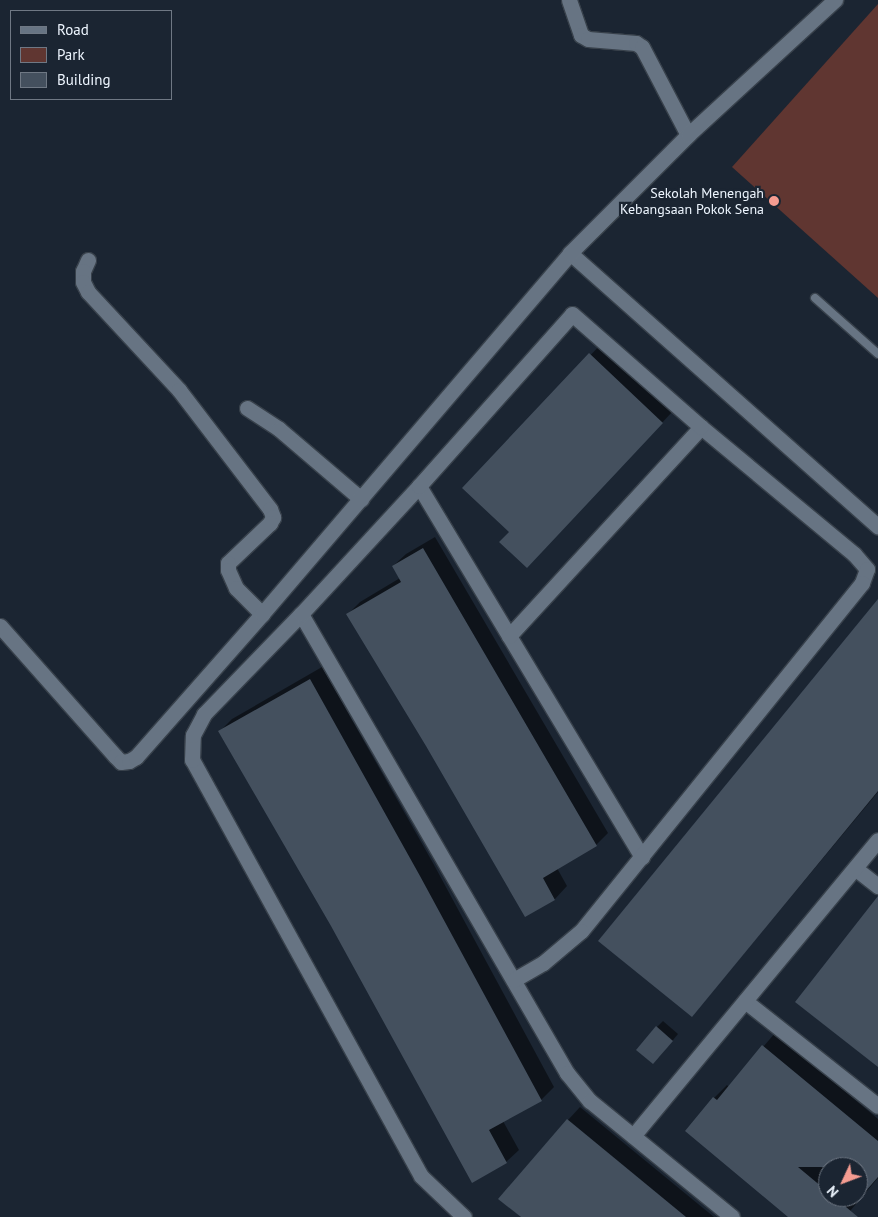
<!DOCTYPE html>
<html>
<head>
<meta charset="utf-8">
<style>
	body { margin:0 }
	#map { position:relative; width:878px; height:1217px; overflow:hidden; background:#1b2532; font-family:"PT Sans",sans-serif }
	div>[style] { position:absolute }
	.green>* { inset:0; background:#603631 }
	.shadow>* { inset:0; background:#0007 }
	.building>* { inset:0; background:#44505e }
	.roads { filter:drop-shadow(1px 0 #38414b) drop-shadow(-1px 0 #38414b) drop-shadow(0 1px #38414b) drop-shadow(0 -1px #38414b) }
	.lane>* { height:8px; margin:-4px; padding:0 4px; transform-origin:4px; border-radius:4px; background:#677483 }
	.street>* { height:15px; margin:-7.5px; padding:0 7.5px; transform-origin:7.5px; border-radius:7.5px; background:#677483 }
	.dots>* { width:14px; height:14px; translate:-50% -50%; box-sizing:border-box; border:2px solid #1b2532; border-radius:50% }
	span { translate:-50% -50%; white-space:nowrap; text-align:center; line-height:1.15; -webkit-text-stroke:4.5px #1b2532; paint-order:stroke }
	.poi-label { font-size:14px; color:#edf5fe }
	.right { translate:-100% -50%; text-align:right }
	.legend { position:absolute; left:10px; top:10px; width:162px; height:90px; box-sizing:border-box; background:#1b2532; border:1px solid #6f7884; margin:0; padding:6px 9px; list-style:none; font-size:15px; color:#edf5fe }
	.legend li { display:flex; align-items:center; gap:10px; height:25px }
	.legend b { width:25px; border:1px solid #6f7884 }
	.north { position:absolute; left:818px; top:1157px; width:50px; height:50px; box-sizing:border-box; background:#1b2532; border:1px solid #6f7884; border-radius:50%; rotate:227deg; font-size:14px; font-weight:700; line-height:20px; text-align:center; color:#edf5fe }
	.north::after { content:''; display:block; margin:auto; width:18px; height:22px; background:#f59c91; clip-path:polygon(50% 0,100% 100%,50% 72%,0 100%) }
</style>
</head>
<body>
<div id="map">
	<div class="green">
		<div style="clip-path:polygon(878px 4px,878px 298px,732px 167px)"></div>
	</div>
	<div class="shadow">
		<div style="clip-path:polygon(603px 342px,674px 410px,539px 554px,511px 532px,464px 488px)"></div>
		<div style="clip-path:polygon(435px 537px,608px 833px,596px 845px,557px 868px,567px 886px,555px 899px,525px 915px,428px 745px,348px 614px,360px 602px,400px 578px,393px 566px,406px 554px)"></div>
		<div style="clip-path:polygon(878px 601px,878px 792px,692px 1016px)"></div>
		<div style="clip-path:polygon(322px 667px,433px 863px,554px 1087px,541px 1100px,503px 1121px,519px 1150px,506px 1162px,332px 925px,219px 732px,232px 719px)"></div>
		<div style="clip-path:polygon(663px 1021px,678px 1034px,659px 1057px,657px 1027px)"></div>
		<div style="clip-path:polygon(evenodd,775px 1033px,878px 1119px,878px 1178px,845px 1217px,790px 1217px,687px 1131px,714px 1098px,727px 1085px,729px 1087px,775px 1033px,828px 1167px,858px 1167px,858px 1197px,828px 1197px,828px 1167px)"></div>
		<div style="clip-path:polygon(580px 1107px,714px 1217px,523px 1217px,568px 1120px)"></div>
	</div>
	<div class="building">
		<div style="clip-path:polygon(589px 353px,663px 423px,527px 568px,499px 542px,509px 532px,462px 488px)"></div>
		<div style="clip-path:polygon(423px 548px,597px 846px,543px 878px,555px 900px,525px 917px,426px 746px,346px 614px,401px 582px,392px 566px)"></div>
		<div style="clip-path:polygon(878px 599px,878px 791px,692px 1017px,598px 941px)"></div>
		<div style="clip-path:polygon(310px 679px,420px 876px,542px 1101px,489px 1130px,507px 1163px,472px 1183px,331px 926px,218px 731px)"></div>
		<div style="clip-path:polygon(878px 896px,878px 1067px,795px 1002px)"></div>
		<div style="clip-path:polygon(656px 1026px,673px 1041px,653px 1064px,636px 1050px)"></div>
		<div style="clip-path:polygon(762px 1045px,878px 1141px,878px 1177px,858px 1200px,858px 1167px,798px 1167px,828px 1192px,828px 1197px,834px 1197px,858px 1217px,788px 1217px,685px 1131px,713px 1097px,717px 1100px)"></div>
		<div style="clip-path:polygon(567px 1119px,686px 1217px,521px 1217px,498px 1199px)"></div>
	</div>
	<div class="roads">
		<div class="lane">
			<div style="left:815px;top:298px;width:84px;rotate:41.6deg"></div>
		</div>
		<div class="street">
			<div style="left:569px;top:0;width:37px;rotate:71deg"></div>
			<div style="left:581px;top:35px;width:8px;rotate:30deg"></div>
			<div style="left:588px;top:39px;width:48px;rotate:4.8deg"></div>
			<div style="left:636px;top:43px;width:7px;rotate:34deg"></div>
			<div style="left:642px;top:47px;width:99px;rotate:62.4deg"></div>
			<div style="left:570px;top:253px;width:412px;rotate:41.6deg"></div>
			<div style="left:88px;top:260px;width:12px;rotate:114deg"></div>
			<div style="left:83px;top:271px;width:11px;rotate:90deg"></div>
			<div style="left:83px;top:282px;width:11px;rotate:63deg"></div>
			<div style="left:88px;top:292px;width:134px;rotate:47.1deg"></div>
			<div style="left:179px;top:390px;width:150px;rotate:52.6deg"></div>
			<div style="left:270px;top:509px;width:9px;rotate:69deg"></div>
			<div style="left:273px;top:517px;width:7px;rotate:117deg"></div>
			<div style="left:270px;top:523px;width:58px;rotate:136.4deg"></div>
			<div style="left:228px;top:563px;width:7px;rotate:90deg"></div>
			<div style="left:228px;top:570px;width:20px;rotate:66deg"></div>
			<div style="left:236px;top:588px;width:37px;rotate:45deg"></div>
			<div style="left:247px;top:408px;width:38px;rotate:33deg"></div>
			<div style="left:279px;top:429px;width:108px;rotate:40.5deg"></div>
			<div style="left:419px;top:486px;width:433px;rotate:59deg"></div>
			<div style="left:301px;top:614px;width:531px;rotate:59.91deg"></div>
			<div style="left:567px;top:1073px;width:36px;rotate:51deg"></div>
			<div style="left:590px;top:1101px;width:183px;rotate:39.2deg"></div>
			<div style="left:0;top:626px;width:174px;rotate:48.5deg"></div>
			<div style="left:115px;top:756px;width:8px;rotate:45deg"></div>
			<div style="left:121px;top:762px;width:8px;rotate:-7deg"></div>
			<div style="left:129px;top:761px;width:8px;rotate:-30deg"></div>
			<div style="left:136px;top:757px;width:191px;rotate:-48.6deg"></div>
			<div style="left:262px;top:614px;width:475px;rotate:-49.5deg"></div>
			<div style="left:570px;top:253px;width:167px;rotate:-45deg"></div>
			<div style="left:688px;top:135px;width:200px;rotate:-42.6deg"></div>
			<div style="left:509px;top:636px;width:284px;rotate:-47.4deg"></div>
			<div style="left:701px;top:427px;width:199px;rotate:39.7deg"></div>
			<div style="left:854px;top:554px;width:20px;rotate:49deg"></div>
			<div style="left:867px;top:569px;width:15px;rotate:110deg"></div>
			<div style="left:862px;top:583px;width:447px;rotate:128.9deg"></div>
			<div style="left:581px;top:931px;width:50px;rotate:139.9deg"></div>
			<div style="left:543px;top:963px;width:34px;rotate:150deg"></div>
			<div style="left:856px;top:869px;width:28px;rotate:38deg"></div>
			<div style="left:745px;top:1001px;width:169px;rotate:38.3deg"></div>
			<div style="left:633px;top:1136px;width:384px;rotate:-50.4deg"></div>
			<div style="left:464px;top:1217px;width:59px;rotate:-136.4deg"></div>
			<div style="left:421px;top:1176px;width:475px;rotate:-118.8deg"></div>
			<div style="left:192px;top:760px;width:25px;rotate:-88deg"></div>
			<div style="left:193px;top:735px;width:24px;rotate:-62deg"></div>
			<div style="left:204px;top:714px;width:139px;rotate:-45.9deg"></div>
			<div style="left:301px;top:614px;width:174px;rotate:-47.3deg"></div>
			<div style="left:419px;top:486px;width:230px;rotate:-48.3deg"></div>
			<div style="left:572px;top:314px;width:171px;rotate:41.2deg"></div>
		</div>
	</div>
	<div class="dots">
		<div style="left:774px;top:201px;background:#f59c91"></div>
	</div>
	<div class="poi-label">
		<span class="right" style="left:764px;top:201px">Sekolah Menengah<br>Kebangsaan Pokok Sena</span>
	</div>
	<ul class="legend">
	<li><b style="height:6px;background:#677483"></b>Road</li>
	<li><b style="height:14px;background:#603631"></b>Park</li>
	<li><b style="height:14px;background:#44505e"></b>Building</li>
	</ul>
	<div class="north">N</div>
</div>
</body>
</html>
